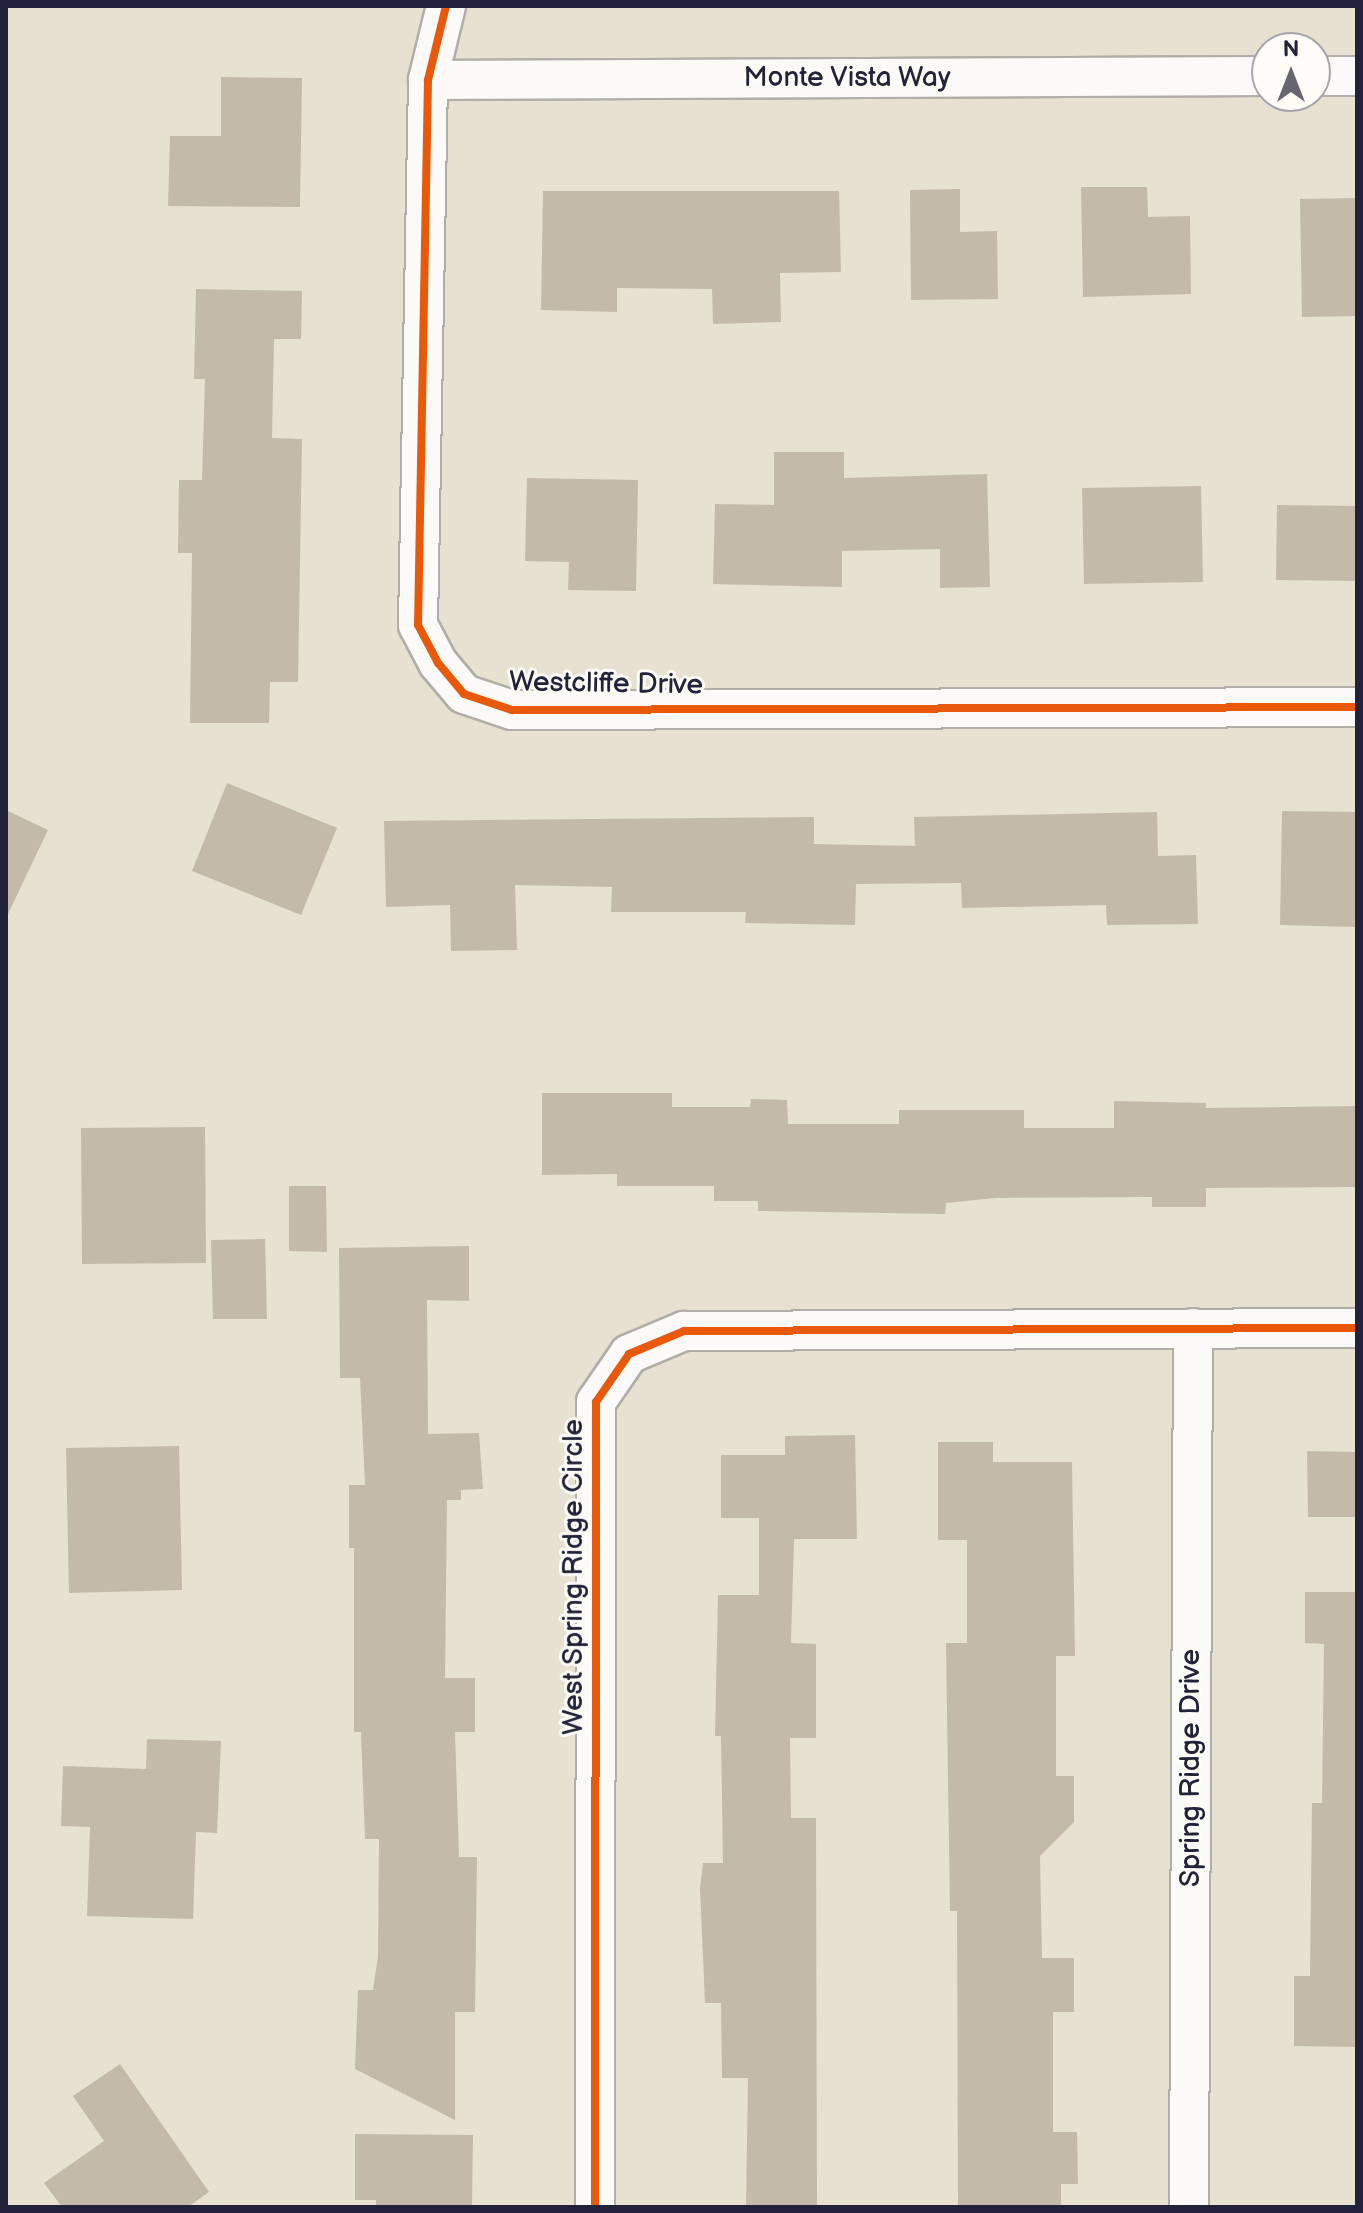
<!DOCTYPE html>
<html>
<head>
<meta charset="utf-8">
<style>
	body { margin:0 }
	#map { position:relative; width:1363px; height:2213px; overflow:hidden; background:#e6e1d1; font-family:"Balsamiq Sans",sans-serif }
	div>[style] { position:absolute }
	.building>* { inset:0; background:#c4baa9 }
	.roads { filter:drop-shadow(2px 0 #b1aea7) drop-shadow(-2px 0 #b1aea7) drop-shadow(0 2px #b1aea7) drop-shadow(0 -2px #b1aea7) }
	.minor>* { height:38px; margin:-19px; padding:0 19px; transform-origin:19px; border-radius:19px; background:#fbfaf8 }
	.cycleway>* { height:8px; margin:-4px; padding:0 4px; transform-origin:4px; border-radius:4px; background:#e8590c }
	span { translate:-50% -50%; white-space:nowrap; text-align:center; line-height:1.15; -webkit-text-stroke:6px #fdfcf7; paint-order:stroke }
	.street-label { font-size:28px; color:#22223b }
	.frame { position:absolute; inset:0; border:8px solid #22223b; pointer-events:none }
	.north { position:absolute; left:1251px; top:32px; width:80px; height:80px; box-sizing:border-box; background:#fdfcf7; border:2px solid #a5a5ac; border-radius:50%; rotate:0deg; font-size:22px; font-weight:700; line-height:32px; text-align:center; color:#22223b }
	.north::after { content:''; display:block; margin:auto; width:28px; height:36px; background:#676570; clip-path:polygon(50% 0,100% 100%,50% 72%,0 100%) }
</style>
</head>
<body>
<div id="map">
	<div class="building">
		<div style="clip-path:polygon(221px 77px,302px 78px,300px 207px,168px 206px,170px 136px,221px 136px)"></div>
		<div style="clip-path:polygon(1081px 187px,1147px 187px,1148px 217px,1190px 216px,1191px 294px,1083px 297px)"></div>
		<div style="clip-path:polygon(960px 189px,960px 232px,997px 231px,998px 299px,911px 300px,910px 190px)"></div>
		<div style="clip-path:polygon(543px 191px,839px 191px,841px 272px,780px 273px,781px 322px,713px 324px,712px 289px,617px 288px,617px 312px,541px 310px)"></div>
		<div style="clip-path:polygon(1357px 198px,1357px 316px,1302px 317px,1300px 199px)"></div>
		<div style="clip-path:polygon(196px 289px,302px 291px,301px 339px,274px 339px,272px 438px,302px 439px,298px 682px,270px 682px,269px 723px,190px 723px,192px 553px,178px 553px,179px 480px,202px 480px,205px 379px,194px 379px)"></div>
		<div style="clip-path:polygon(774px 452px,844px 452px,844px 478px,987px 474px,990px 587px,940px 588px,940px 549px,842px 551px,842px 587px,713px 584px,715px 504px,774px 505px)"></div>
		<div style="clip-path:polygon(527px 478px,638px 480px,636px 591px,568px 590px,569px 562px,525px 561px)"></div>
		<div style="clip-path:polygon(1201px 486px,1203px 582px,1084px 584px,1082px 488px)"></div>
		<div style="clip-path:polygon(1277px 505px,1357px 506px,1357px 581px,1276px 580px)"></div>
		<div style="clip-path:polygon(227px 783px,337px 828px,301px 915px,192px 871px)"></div>
		<div style="clip-path:polygon(6px 810px,48px 830px,6px 918px)"></div>
		<div style="clip-path:polygon(1282px 811px,1357px 812px,1356px 927px,1280px 925px)"></div>
		<div style="clip-path:polygon(1157px 812px,1158px 856px,1196px 855px,1198px 924px,1107px 925px,1106px 905px,962px 908px,961px 883px,856px 884px,855px 925px,745px 923px,746px 912px,611px 912px,612px 887px,515px 885px,517px 950px,451px 951px,450px 905px,386px 907px,384px 821px,814px 817px,814px 844px,915px 846px,914px 817px)"></div>
		<div style="clip-path:polygon(542px 1093px,672px 1093px,672px 1107px,750px 1107px,751px 1099px,787px 1100px,788px 1124px,899px 1124px,899px 1110px,1024px 1110px,1024px 1128px,1114px 1128px,1114px 1101px,1206px 1103px,1206px 1108px,1357px 1106px,1357px 1187px,1206px 1188px,1206px 1207px,1152px 1207px,1152px 1197px,995px 1198px,946px 1203px,945px 1214px,758px 1211px,758px 1201px,714px 1201px,714px 1186px,617px 1186px,617px 1174px,542px 1175px)"></div>
		<div style="clip-path:polygon(205px 1127px,206px 1263px,82px 1264px,81px 1128px)"></div>
		<div style="clip-path:polygon(289px 1186px,326px 1186px,327px 1252px,289px 1251px)"></div>
		<div style="clip-path:polygon(265px 1239px,267px 1319px,213px 1319px,211px 1240px)"></div>
		<div style="clip-path:polygon(469px 1246px,469px 1301px,427px 1300px,428px 1434px,479px 1433px,483px 1489px,461px 1490px,461px 1500px,447px 1500px,445px 1678px,475px 1678px,475px 1732px,455px 1732px,459px 1857px,477px 1857px,475px 2012px,455px 2012px,455px 2120px,355px 2069px,358px 1990px,373px 1990px,378px 1956px,379px 1839px,365px 1839px,361px 1732px,354px 1732px,354px 1548px,349px 1548px,349px 1485px,365px 1485px,360px 1378px,340px 1378px,339px 1248px)"></div>
		<div style="clip-path:polygon(855px 1435px,857px 1539px,794px 1539px,791px 1643px,816px 1644px,816px 1738px,790px 1738px,791px 1818px,816px 1818px,817px 2207px,746px 2207px,748px 2078px,722px 2078px,721px 2003px,705px 2003px,700px 1888px,703px 1863px,723px 1863px,721px 1736px,715px 1736px,718px 1595px,759px 1595px,759px 1518px,721px 1518px,721px 1455px,785px 1455px,785px 1436px)"></div>
		<div style="clip-path:polygon(938px 1442px,993px 1442px,993px 1462px,1072px 1462px,1075px 1656px,1056px 1656px,1056px 1776px,1074px 1776px,1074px 1822px,1040px 1856px,1042px 1958px,1074px 1958px,1074px 2012px,1053px 2012px,1053px 2132px,1077px 2132px,1078px 2184px,1061px 2184px,1061px 2207px,958px 2207px,957px 1911px,950px 1911px,946px 1643px,967px 1643px,967px 1540px,938px 1540px)"></div>
		<div style="clip-path:polygon(179px 1446px,182px 1590px,69px 1593px,66px 1448px)"></div>
		<div style="clip-path:polygon(1307px 1451px,1357px 1452px,1357px 1517px,1308px 1517px)"></div>
		<div style="clip-path:polygon(1305px 1592px,1357px 1592px,1357px 2047px,1294px 2046px,1294px 1976px,1310px 1976px,1312px 1803px,1322px 1803px,1324px 1644px,1305px 1643px)"></div>
		<div style="clip-path:polygon(147px 1739px,221px 1741px,217px 1833px,196px 1832px,193px 1919px,87px 1916px,90px 1827px,61px 1826px,63px 1766px,146px 1769px)"></div>
		<div style="clip-path:polygon(120px 2064px,209px 2192px,188px 2207px,62px 2207px,44px 2183px,104px 2141px,73px 2096px)"></div>
		<div style="clip-path:polygon(355px 2134px,473px 2135px,472px 2207px,376px 2207px,376px 2200px,355px 2200px)"></div>
	</div>
	<div class="roads">
		<div class="minor">
			<div style="left:446px;top:6px;width:76px;rotate:103.7deg"></div>
			<div style="left:428px;top:80px;width:545px;rotate:91.05deg"></div>
			<div style="left:418px;top:625px;width:43px;rotate:62.2deg"></div>
			<div style="left:438px;top:663px;width:40px;rotate:50deg"></div>
			<div style="left:464px;top:694px;width:51px;rotate:18.4deg"></div>
			<div style="left:512px;top:710px;width:845px;rotate:-0.2deg"></div>
			<div style="left:1315px;top:76px;width:42px"></div>
			<div style="left:428px;top:80px;width:839px;rotate:-0.27deg"></div>
			<div style="left:595px;top:2207px;width:805px;rotate:-89.93deg"></div>
			<div style="left:596px;top:1402px;width:58px;rotate:-55.5deg"></div>
			<div style="left:629px;top:1354px;width:60px;rotate:-22.7deg"></div>
			<div style="left:684px;top:1331px;width:673px;rotate:-0.26deg"></div>
			<div style="left:1189px;top:2207px;width:879px;rotate:-89.74deg"></div>
		</div>
	</div>
	<div class="cycleway">
		<div style="left:446px;top:6px;width:76px;rotate:103.7deg"></div>
		<div style="left:428px;top:80px;width:545px;rotate:91.05deg"></div>
		<div style="left:418px;top:625px;width:43px;rotate:62.2deg"></div>
		<div style="left:438px;top:663px;width:40px;rotate:50deg"></div>
		<div style="left:464px;top:694px;width:51px;rotate:18.4deg"></div>
		<div style="left:512px;top:710px;width:845px;rotate:-0.2deg"></div>
		<div style="left:595px;top:2207px;width:805px;rotate:-89.93deg"></div>
		<div style="left:596px;top:1402px;width:58px;rotate:-55.5deg"></div>
		<div style="left:629px;top:1354px;width:60px;rotate:-22.7deg"></div>
		<div style="left:684px;top:1331px;width:673px;rotate:-0.26deg"></div>
	</div>
	<div class="street-label">
		<span style="left:847px;top:78px">Monte Vista Way</span>
		<span style="left:606px;top:684px;rotate:1deg">Westcliffe Drive</span>
		<span style="left:574px;top:1577px;rotate:-90deg">West Spring Ridge Circle</span>
		<span style="left:1191px;top:1768px;rotate:-90deg">Spring Ridge Drive</span>
	</div>
	<div class="frame"></div>
	<div class="north">N</div>
</div>
</body>
</html>
